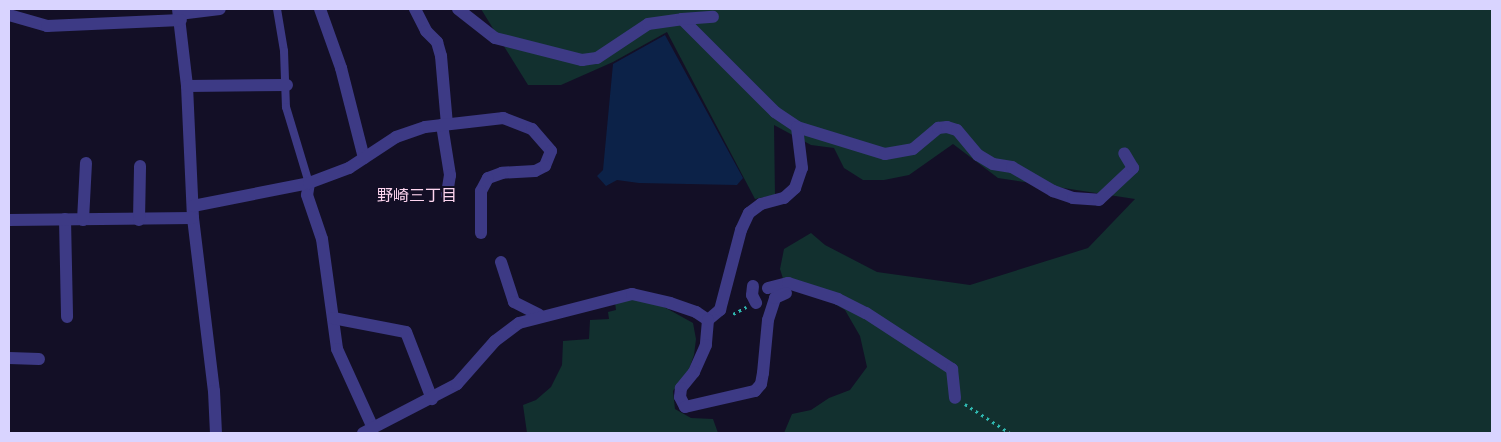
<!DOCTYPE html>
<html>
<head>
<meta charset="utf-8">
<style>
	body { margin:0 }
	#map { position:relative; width:1501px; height:442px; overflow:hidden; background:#130f26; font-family:Commissioner,"Noto Sans JP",sans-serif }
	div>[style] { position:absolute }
	.green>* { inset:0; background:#12302f }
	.water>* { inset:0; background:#0c2248 }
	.path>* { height:2.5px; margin-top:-1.25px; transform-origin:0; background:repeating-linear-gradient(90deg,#2fb8b0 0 2.5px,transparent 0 6.5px) }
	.lane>* { height:8px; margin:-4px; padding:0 4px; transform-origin:4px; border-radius:4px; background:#3d3a85 }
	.street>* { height:12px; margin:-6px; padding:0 6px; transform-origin:6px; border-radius:6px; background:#3d3a85 }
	span { translate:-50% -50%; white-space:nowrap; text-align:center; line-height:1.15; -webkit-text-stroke:4px #130f26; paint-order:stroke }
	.neighbourhood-label { font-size:16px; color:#ffd6f0 }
	.frame { position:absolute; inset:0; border:10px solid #d9d4ff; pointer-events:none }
</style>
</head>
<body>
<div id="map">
	<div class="green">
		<div style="clip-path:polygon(481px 9px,1492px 9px,1492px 433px,784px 433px,792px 414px,811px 410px,829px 398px,850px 390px,867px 367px,860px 336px,845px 310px,826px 299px,785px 285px,780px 269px,784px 249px,811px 233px,825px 245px,877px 272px,970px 285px,1088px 248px,1135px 199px,998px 178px,953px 144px,909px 175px,884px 180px,863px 180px,844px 168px,834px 148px,811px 145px,774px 125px,775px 195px,755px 199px,667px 32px,613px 62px,561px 85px,528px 85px)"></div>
		<div style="clip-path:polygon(632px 298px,657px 303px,693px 323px,696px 339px,694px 355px,689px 369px,673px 391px,675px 409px,691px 418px,713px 419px,718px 433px,527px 433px,523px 405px,536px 400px,551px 387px,562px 365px,563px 341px,589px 339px,590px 320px,609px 319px,608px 312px,616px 310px,615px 302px)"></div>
	</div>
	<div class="water">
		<div style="clip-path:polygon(665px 35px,743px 178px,737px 185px,639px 183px,617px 180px,606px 186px,597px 176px,603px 170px,613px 64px)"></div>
	</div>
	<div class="path">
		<div style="left:733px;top:314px;width:15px;rotate:-28deg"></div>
		<div style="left:965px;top:404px;width:54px;rotate:32.8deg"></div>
	</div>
	<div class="lane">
		<div style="left:277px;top:9px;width:43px;rotate:80.5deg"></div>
		<div style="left:284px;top:51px;width:56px;rotate:88deg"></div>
		<div style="left:286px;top:107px;width:79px;rotate:73.2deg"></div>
	</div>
	<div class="street">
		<div style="left:178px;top:9px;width:78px;rotate:83.3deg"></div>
		<div style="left:187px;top:86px;width:132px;rotate:87.4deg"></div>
		<div style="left:193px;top:218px;width:174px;rotate:83.1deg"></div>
		<div style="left:214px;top:391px;width:42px;rotate:87.3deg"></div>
		<div style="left:320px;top:9px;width:63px;rotate:70.4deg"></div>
		<div style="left:341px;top:68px;width:93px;rotate:75.7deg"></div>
		<div style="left:415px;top:9px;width:25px;rotate:63deg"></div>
		<div style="left:426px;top:31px;width:16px;rotate:45deg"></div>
		<div style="left:437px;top:42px;width:15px;rotate:74deg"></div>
		<div style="left:441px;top:56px;width:68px;rotate:85deg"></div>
		<div style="left:458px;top:9px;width:47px;rotate:38.1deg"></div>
		<div style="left:495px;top:38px;width:90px;rotate:14.2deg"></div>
		<div style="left:582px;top:60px;width:15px;rotate:-8deg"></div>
		<div style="left:597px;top:58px;width:61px;rotate:-33.7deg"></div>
		<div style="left:648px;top:24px;width:34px;rotate:-8deg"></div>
		<div style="left:682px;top:19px;width:132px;rotate:45deg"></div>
		<div style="left:775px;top:112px;width:27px;rotate:34deg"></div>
		<div style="left:797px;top:127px;width:92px;rotate:17.1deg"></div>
		<div style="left:885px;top:154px;width:28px;rotate:-10deg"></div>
		<div style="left:913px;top:149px;width:33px;rotate:-40deg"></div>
		<div style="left:938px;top:128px;width:9px;rotate:-6deg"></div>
		<div style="left:947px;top:127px;width:10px;rotate:17deg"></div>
		<div style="left:957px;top:130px;width:33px;rotate:50deg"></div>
		<div style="left:978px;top:155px;width:17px;rotate:31deg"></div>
		<div style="left:993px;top:164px;width:19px;rotate:9deg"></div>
		<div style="left:1012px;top:167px;width:48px;rotate:30.3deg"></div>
		<div style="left:1053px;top:191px;width:21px;rotate:19deg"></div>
		<div style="left:1073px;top:198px;width:26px;rotate:4deg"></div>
		<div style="left:1099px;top:200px;width:47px;rotate:-43.3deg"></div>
		<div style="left:1133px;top:168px;width:17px;rotate:-121deg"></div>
		<div style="left:179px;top:14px;width:41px;rotate:-7deg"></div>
		<div style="left:9px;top:15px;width:40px;rotate:16deg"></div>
		<div style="left:47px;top:26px;width:134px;rotate:-2.6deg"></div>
		<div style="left:682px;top:19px;width:31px;rotate:-4deg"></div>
		<div style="left:187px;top:86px;width:100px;rotate:-0.6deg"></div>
		<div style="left:442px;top:125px;width:51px;rotate:80.9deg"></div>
		<div style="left:450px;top:175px;width:20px;rotate:99deg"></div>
		<div style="left:309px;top:183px;width:12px;rotate:99deg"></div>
		<div style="left:307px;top:195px;width:46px;rotate:71.2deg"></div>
		<div style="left:322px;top:239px;width:111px;rotate:82.2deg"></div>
		<div style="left:337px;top:349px;width:87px;rotate:65.5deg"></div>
		<div style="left:193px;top:206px;width:118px;rotate:-11.2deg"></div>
		<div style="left:309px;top:183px;width:43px;rotate:-20.6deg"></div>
		<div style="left:349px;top:168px;width:56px;rotate:-33.4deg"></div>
		<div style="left:396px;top:137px;width:31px;rotate:-19deg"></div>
		<div style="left:425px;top:127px;width:79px;rotate:-6.6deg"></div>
		<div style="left:503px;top:118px;width:31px;rotate:21deg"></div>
		<div style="left:532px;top:129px;width:29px;rotate:49deg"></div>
		<div style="left:551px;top:151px;width:16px;rotate:112deg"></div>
		<div style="left:545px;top:166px;width:11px;rotate:153deg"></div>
		<div style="left:535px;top:171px;width:33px;rotate:177deg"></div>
		<div style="left:502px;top:173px;width:15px;rotate:160deg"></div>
		<div style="left:488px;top:178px;width:15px;rotate:118deg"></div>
		<div style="left:481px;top:191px;width:42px;rotate:90deg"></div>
		<div style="left:65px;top:219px;width:98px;rotate:88.8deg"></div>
		<div style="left:9px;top:220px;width:184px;rotate:-0.6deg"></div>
		<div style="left:83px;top:220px;width:57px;rotate:-87deg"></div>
		<div style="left:139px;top:220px;width:54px;rotate:-88.9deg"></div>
		<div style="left:501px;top:262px;width:42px;rotate:72deg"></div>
		<div style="left:514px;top:302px;width:28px;rotate:27deg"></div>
		<div style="left:753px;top:286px;width:9px;rotate:96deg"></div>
		<div style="left:752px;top:295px;width:9px;rotate:63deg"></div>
		<div style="left:768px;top:288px;width:21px;rotate:-14deg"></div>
		<div style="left:788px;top:283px;width:52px;rotate:17.7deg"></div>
		<div style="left:838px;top:299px;width:31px;rotate:27deg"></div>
		<div style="left:866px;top:313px;width:103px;rotate:33.1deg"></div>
		<div style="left:952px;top:369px;width:29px;rotate:84deg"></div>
		<div style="left:333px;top:318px;width:74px;rotate:10.9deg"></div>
		<div style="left:406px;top:332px;width:72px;rotate:68.8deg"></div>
		<div style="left:708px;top:320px;width:16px;rotate:-40deg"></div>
		<div style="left:720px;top:310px;width:83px;rotate:-75.3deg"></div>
		<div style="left:741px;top:230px;width:19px;rotate:-65deg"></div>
		<div style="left:749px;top:213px;width:15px;rotate:-37deg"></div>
		<div style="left:761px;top:204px;width:24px;rotate:-15deg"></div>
		<div style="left:784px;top:198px;width:15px;rotate:-42deg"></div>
		<div style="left:795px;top:188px;width:21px;rotate:-71deg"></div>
		<div style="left:802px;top:168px;width:41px;rotate:-97deg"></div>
		<div style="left:9px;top:358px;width:30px;rotate:2deg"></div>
		<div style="left:363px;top:433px;width:106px;rotate:-27.5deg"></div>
		<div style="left:457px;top:384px;width:57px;rotate:-48.5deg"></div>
		<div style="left:495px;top:341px;width:30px;rotate:-37deg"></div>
		<div style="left:519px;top:323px;width:117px;rotate:-14.4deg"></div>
		<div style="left:632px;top:294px;width:39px;rotate:13deg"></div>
		<div style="left:670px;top:303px;width:28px;rotate:19deg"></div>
		<div style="left:696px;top:312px;width:14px;rotate:34deg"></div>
		<div style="left:708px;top:320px;width:25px;rotate:95deg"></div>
		<div style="left:706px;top:345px;width:30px;rotate:114deg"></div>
		<div style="left:694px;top:372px;width:21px;rotate:129deg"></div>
		<div style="left:681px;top:388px;width:9px;rotate:96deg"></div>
		<div style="left:680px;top:397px;width:11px;rotate:63deg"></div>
		<div style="left:685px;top:407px;width:72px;rotate:-12.9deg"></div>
		<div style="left:755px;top:391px;width:9px;rotate:-49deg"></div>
		<div style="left:761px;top:384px;width:11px;rotate:-80deg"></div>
		<div style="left:763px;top:373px;width:53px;rotate:-84.6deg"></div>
		<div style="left:768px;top:320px;width:23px;rotate:-72deg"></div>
		<div style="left:775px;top:298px;width:12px;rotate:-24deg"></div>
	</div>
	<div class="neighbourhood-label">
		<span style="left:417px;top:195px">野崎三丁目</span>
	</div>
	<div class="frame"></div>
</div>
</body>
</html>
